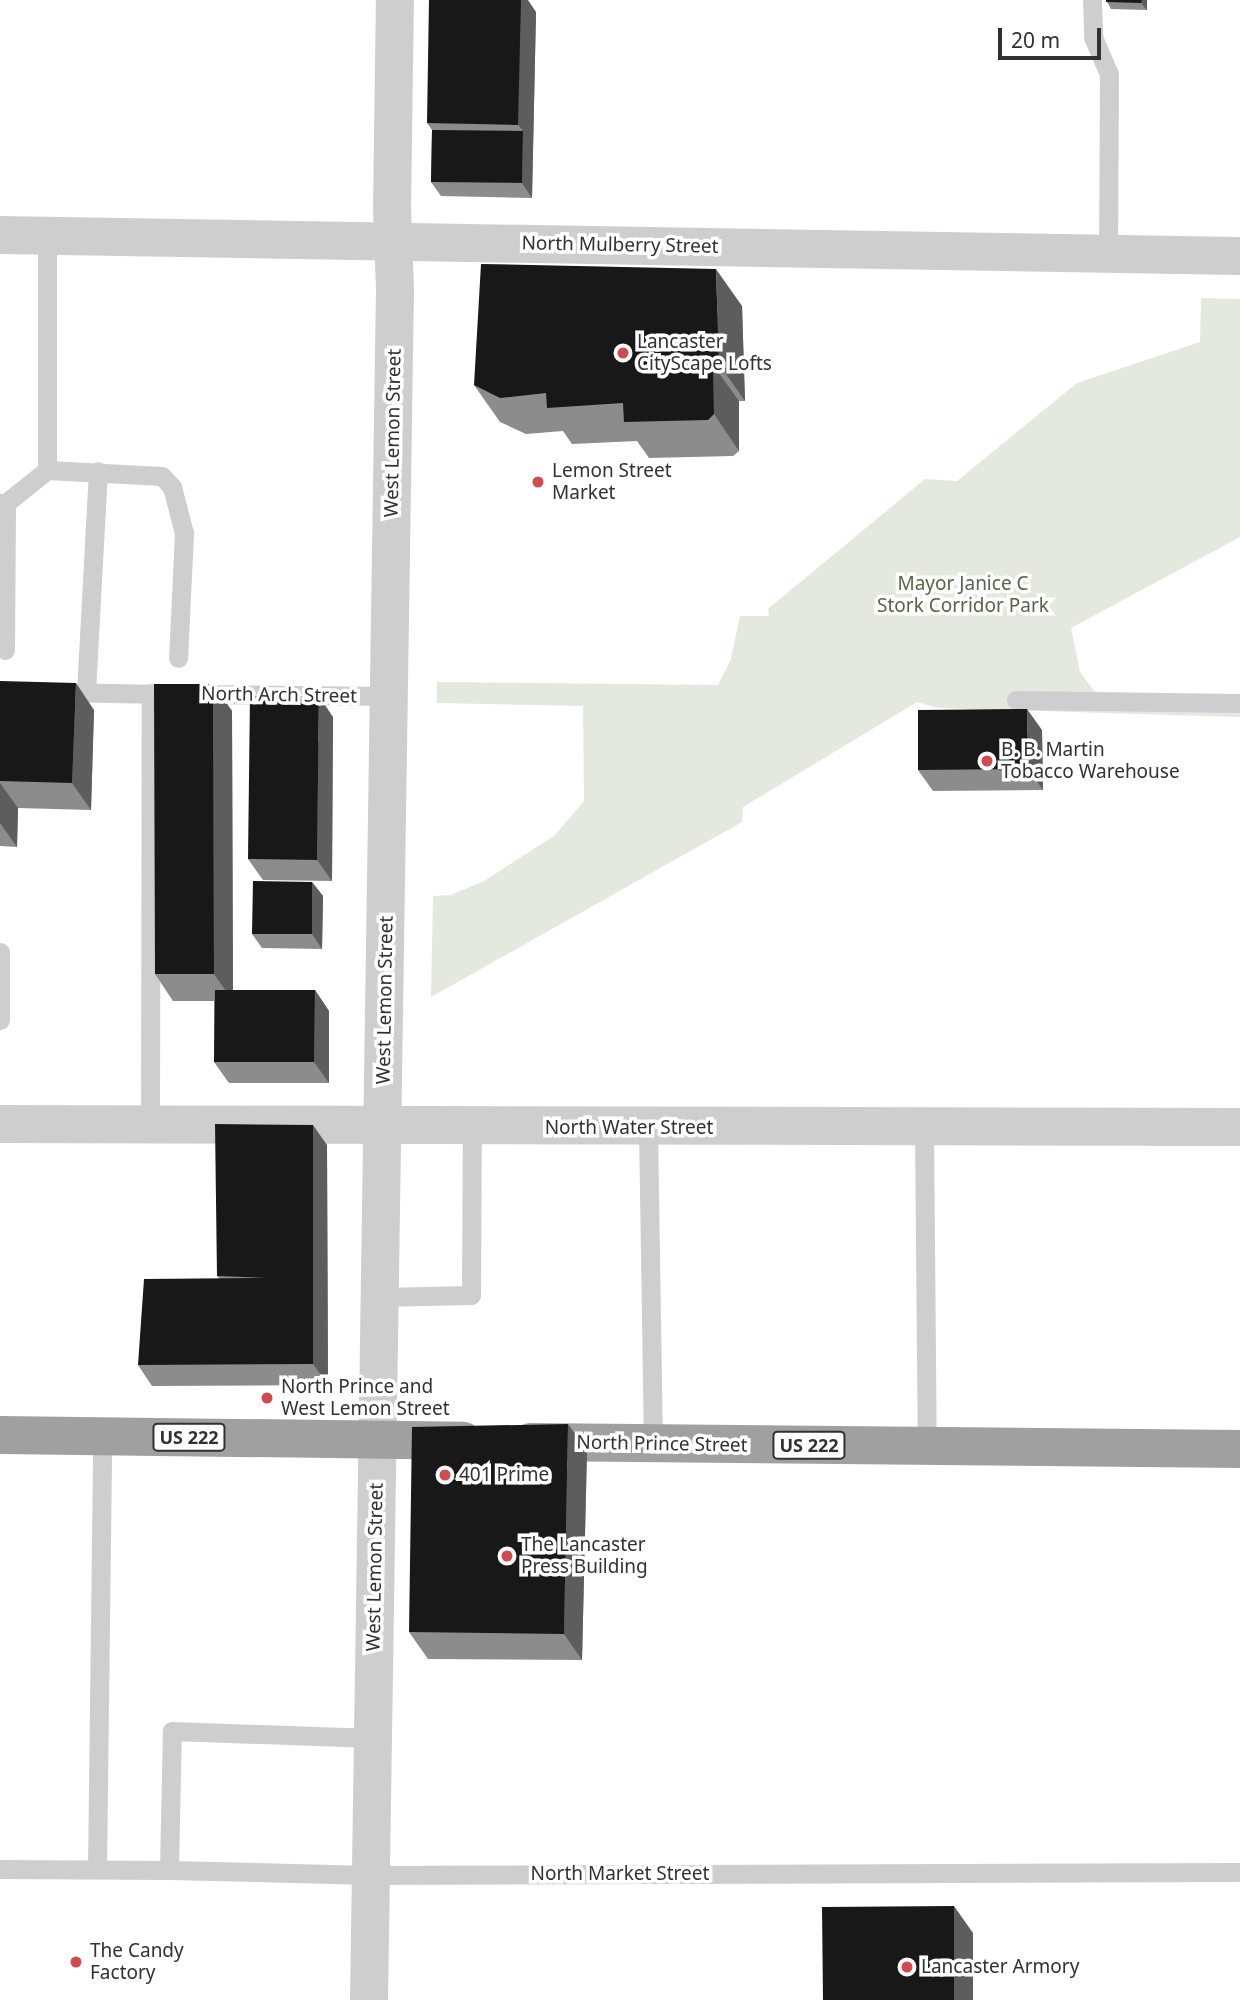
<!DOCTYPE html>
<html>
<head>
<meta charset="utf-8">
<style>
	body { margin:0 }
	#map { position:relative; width:1240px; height:2000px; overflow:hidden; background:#fff; font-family:"Noto Sans",sans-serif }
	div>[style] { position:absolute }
	.green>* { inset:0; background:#e3e9de }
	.service>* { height:19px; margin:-9.5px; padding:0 9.5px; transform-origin:9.5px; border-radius:9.5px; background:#cecece }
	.minor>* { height:38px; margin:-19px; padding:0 19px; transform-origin:19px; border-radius:19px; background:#cecece }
	.tertiary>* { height:38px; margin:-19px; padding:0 19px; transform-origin:19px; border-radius:19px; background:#cecece }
	.trunk>* { height:38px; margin:-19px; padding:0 19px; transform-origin:19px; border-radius:19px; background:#a0a0a0 }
	.wall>* { inset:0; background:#8c8c8c }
	.shaded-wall>* { inset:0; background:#5d5d5d }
	.building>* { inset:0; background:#181818 }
	.dots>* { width:19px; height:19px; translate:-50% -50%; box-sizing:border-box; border:4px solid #fff; border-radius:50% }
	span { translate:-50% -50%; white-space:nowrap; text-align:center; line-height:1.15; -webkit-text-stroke:7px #fff; paint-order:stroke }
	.shield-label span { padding:2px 5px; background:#fff; border:2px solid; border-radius:5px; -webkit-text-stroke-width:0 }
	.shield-label { font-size:18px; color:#313131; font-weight:700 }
	.street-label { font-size:19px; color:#313131 }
	.poi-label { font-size:19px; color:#313131 }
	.left { translate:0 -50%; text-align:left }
	.park-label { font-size:19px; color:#526743 }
	.scale { position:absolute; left:998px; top:28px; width:103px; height:32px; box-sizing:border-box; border:4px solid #313131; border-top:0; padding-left:9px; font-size:21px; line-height:24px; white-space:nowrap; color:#313131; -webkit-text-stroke:5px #fff; paint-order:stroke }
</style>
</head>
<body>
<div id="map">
	<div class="green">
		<div style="clip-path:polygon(1201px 298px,1240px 299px,1240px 537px,1071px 628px,1080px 672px,1094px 691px,1110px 695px,1240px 694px,1240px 717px,938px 708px,917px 702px,743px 807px,742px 822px,431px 997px,433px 896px,451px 895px,484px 881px,554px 836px,584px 801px,583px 706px,437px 703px,437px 682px,718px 685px,731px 659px,740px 616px,769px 616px,768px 609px,925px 479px,957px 481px,1077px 383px,1200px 342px)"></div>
	</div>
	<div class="service">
		<div style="left:1092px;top:0;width:37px;rotate:88deg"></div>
		<div style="left:1093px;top:37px;width:40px;rotate:66.6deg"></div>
		<div style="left:1109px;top:74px;width:179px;rotate:90.3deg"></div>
		<div style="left:47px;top:236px;width:234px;rotate:90deg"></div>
		<div style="left:47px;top:470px;width:115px;rotate:3deg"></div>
		<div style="left:162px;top:476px;width:15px;rotate:48deg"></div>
		<div style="left:172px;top:487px;width:48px;rotate:75.4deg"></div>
		<div style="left:184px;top:533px;width:125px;rotate:92.7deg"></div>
		<div style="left:0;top:503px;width:6px"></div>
		<div style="left:6px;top:503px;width:53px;rotate:-38.8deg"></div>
		<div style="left:5px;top:650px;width:147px;rotate:-89.6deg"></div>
		<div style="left:57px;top:692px;width:106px;rotate:1.1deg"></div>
		<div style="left:86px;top:692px;width:221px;rotate:-86.9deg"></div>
		<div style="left:197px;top:694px;width:192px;rotate:0.6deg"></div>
		<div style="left:1016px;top:700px;width:224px;rotate:0.8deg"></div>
		<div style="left:0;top:952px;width:68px;rotate:90deg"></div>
		<div style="left:150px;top:1125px;width:432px;rotate:-89.9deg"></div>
		<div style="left:648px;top:1127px;width:317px;rotate:89.1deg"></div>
		<div style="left:924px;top:1128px;width:318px;rotate:89.5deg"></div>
		<div style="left:380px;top:1297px;width:91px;rotate:-1.3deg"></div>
		<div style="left:471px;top:1295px;width:168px;rotate:-89.7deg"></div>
		<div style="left:0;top:1869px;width:169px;rotate:0.3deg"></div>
		<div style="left:169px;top:1870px;width:202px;rotate:1.4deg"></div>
		<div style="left:371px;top:1875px;width:869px;rotate:-0.2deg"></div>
		<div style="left:97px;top:1869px;width:433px;rotate:-89.3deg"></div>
		<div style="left:169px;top:1870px;width:139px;rotate:-88.8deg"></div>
		<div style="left:172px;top:1731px;width:201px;rotate:2deg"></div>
	</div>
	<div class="minor">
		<div style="left:0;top:1124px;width:1240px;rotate:0.14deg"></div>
	</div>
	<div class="tertiary">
		<div style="left:0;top:235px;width:1240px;rotate:0.97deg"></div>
		<div style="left:369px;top:2000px;width:1710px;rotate:-89.13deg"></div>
		<div style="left:395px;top:290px;width:81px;rotate:-92.1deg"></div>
		<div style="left:392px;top:209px;width:209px;rotate:-89.2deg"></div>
	</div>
	<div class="trunk">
		<div style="left:0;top:1435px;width:463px;rotate:0.7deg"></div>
		<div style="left:531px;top:1442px;width:709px;rotate:0.57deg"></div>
	</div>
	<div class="wall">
		<div style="clip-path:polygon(1106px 0,1147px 0,1147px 10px,1111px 9px)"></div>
		<div style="clip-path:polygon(536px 12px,532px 198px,441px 196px,431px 182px,432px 130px,427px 123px)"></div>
		<div style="clip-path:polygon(742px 306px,745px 401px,739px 401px,739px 451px,733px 456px,649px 458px,637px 441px,572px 444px,563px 431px,526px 434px,500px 422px,474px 385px)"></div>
		<div style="clip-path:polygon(0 681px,94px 710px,91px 810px,18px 808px,17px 847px,0 846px)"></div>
		<div style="clip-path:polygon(213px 684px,232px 711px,233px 990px,315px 990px,329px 1011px,329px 1083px,229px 1083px,214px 1062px,214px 1001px,173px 1001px,155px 974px)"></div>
		<div style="clip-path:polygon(333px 717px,332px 881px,263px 880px,248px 859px)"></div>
		<div style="clip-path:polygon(1042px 730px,1043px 790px,933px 791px,918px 770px)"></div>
		<div style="clip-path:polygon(312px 882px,323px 896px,322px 949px,262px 948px,252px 934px)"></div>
		<div style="clip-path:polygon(327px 1145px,328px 1385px,152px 1386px,138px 1365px,219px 1278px,217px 1276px)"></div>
		<div style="clip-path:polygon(587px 1450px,582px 1660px,428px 1659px,409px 1632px)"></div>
	</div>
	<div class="shaded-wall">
		<div style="clip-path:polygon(518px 0,528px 0,536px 12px,532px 198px,522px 183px,523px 131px,518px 125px)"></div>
		<div style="clip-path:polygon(1142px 0,1147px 0,1147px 10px,1141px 3px)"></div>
		<div style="clip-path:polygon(716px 269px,742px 306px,745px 401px,719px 364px)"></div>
		<div style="clip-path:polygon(713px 365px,739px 401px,739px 451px,714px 414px)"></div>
		<div style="clip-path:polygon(76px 683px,94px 710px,91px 810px,72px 783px)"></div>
		<div style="clip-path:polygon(213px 684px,232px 711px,233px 1001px,214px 974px)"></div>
		<div style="clip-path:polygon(319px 696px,333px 717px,332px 881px,317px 860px)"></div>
		<div style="clip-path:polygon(1027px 709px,1042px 730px,1043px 790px,1028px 769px)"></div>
		<div style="clip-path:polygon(0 783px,18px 808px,17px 847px,0 823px)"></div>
		<div style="clip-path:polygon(312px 882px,323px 896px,322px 949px,312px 934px)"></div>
		<div style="clip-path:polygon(315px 990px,329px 1011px,329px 1083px,314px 1062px)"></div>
		<div style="clip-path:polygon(313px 1125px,327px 1145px,328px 1385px,313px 1364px)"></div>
		<div style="clip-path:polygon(568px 1424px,587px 1450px,582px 1660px,564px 1634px)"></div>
		<div style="clip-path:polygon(954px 1906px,973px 1933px,973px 2000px,954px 2000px)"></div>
	</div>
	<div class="building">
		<div style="clip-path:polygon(429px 0,521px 0,518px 125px,427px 123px)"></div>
		<div style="clip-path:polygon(1106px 0,1142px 0,1141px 3px,1106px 2px)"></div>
		<div style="clip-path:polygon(432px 130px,523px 131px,522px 183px,431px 182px)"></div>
		<div style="clip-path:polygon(481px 264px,716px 269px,719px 364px,713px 365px,714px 414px,708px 420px,624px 422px,623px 403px,547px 408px,546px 393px,500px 398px,474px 385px)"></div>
		<div style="clip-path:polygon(0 681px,76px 683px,72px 783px,0 781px)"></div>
		<div style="clip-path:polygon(154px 684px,213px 684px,214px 974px,155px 974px)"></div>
		<div style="clip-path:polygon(250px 696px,319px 696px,317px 860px,248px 859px)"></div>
		<div style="clip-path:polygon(1027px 709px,1028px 769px,918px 770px,918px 710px)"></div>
		<div style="clip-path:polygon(253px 881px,312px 882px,312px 934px,252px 934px)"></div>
		<div style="clip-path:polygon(215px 990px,315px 990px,314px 1062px,214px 1062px)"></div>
		<div style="clip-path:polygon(215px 1124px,313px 1125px,313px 1364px,138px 1365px,144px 1279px,267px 1278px,217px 1276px)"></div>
		<div style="clip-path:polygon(568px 1424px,564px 1634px,409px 1632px,412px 1427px)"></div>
		<div style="clip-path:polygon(954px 1906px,954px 2000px,823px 2000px,822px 1907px)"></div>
	</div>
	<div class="dots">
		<div style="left:623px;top:353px;background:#d04a4e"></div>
		<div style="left:538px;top:482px;background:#d04a4e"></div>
		<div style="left:987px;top:761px;background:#d04a4e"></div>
		<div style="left:267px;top:1398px;background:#d04a4e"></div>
		<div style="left:445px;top:1475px;background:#d04a4e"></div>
		<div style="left:507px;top:1556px;background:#d04a4e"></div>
		<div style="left:76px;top:1962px;background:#d04a4e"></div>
		<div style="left:907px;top:1967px;background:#d04a4e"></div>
	</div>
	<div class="shield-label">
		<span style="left:189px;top:1437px">US 222</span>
		<span style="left:809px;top:1445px">US 222</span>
	</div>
	<div class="street-label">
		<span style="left:620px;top:245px;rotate:1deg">North Mulberry Street</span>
		<span style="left:393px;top:433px;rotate:-89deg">West Lemon Street</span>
		<span style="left:279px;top:695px;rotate:1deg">North Arch Street</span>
		<span style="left:385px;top:1000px;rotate:-89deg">West Lemon Street</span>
		<span style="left:629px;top:1128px">North Water Street</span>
		<span style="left:662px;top:1444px;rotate:1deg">North Prince Street</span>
		<span style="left:375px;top:1567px;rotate:-89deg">West Lemon Street</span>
		<span style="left:620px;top:1874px">North Market Street</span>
	</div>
	<div class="poi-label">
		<span class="left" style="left:637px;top:353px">Lancaster<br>CityScape Lofts</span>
		<span class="left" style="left:552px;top:482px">Lemon Street<br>Market</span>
		<span class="left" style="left:1001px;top:761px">B. B. Martin<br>Tobacco Warehouse</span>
		<span class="left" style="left:281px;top:1398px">North Prince and<br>West Lemon Street</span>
		<span class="left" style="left:459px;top:1475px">401 Prime</span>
		<span class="left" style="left:521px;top:1556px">The Lancaster<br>Press Building</span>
		<span class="left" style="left:90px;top:1962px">The Candy<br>Factory</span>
		<span class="left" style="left:921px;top:1967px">Lancaster Armory</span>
	</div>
	<div class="park-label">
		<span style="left:963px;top:595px">Mayor Janice C<br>Stork Corridor Park</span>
	</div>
	<div class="scale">20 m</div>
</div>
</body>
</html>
